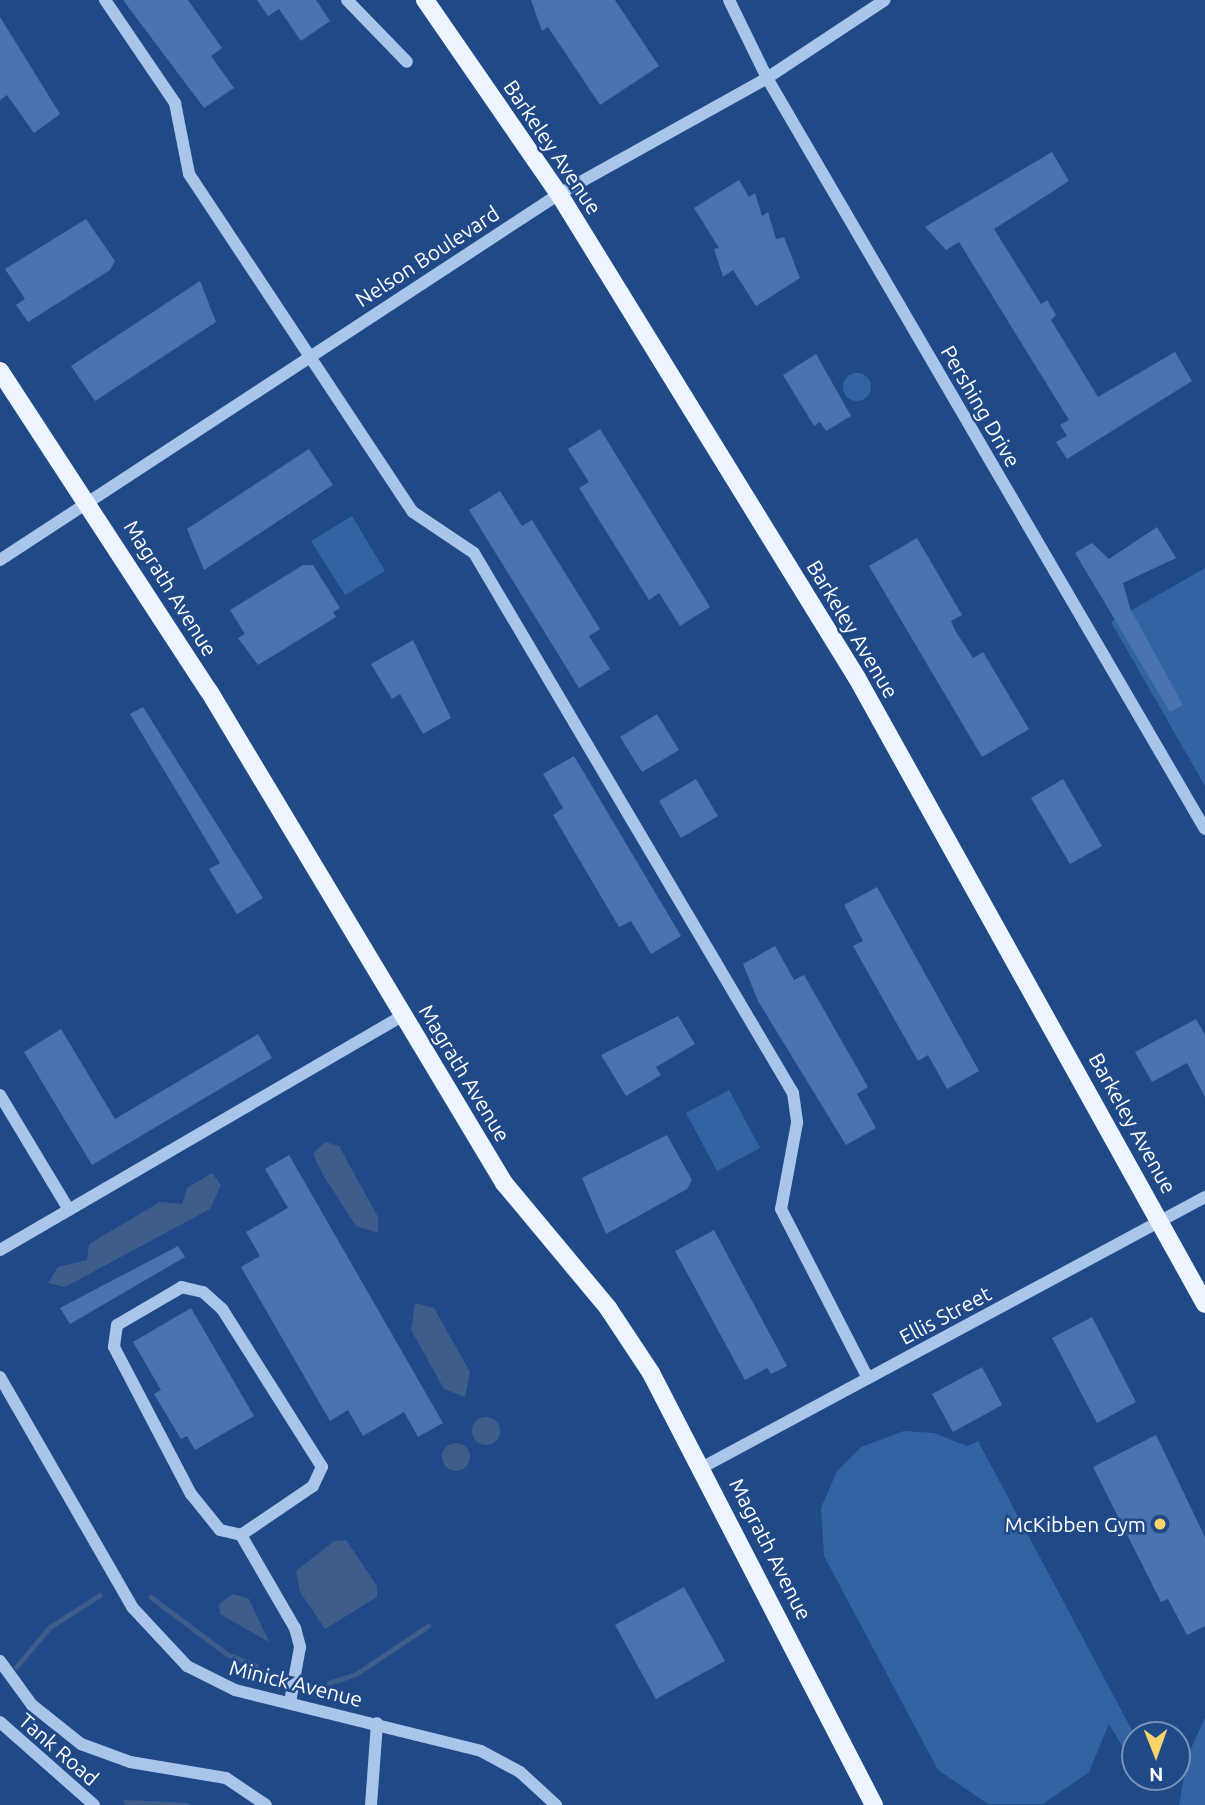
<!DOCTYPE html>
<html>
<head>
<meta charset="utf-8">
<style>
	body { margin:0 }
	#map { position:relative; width:1205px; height:1805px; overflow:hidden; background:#204988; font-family:Ubuntu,sans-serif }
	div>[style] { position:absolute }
	.green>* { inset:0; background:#3363a5 }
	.round { border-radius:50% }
	.water>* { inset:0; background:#3f5d8b }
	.stream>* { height:4.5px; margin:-2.25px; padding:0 2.25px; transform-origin:2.25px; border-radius:2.25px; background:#3f5d8b }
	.building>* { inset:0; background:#4873b0 }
	.minor>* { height:12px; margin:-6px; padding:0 6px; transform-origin:6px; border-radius:6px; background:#aac5ea }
	.major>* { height:18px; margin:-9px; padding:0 9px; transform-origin:9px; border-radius:9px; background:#eef4fe }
	.dots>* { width:19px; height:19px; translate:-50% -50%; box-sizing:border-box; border:4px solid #204988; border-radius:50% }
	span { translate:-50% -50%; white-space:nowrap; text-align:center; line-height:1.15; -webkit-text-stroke:5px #204988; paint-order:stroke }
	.street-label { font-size:21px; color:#fff }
	.poi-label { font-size:21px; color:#fff }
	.right { translate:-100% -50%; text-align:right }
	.north { position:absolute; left:1121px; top:1721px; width:70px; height:70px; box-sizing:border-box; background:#204988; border:2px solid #7992b8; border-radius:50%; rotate:179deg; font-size:19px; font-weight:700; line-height:28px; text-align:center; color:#fff }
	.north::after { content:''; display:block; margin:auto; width:24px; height:32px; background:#f8d46a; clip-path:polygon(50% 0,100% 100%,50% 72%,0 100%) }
</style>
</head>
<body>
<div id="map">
	<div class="green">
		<div class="round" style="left:843px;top:373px;width:28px;height:28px"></div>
		<div style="clip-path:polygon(352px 516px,385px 571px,345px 595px,311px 541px)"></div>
		<div style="clip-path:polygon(1205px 568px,1205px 786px,1111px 622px)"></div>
		<div style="clip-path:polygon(729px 1090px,760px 1148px,717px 1171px,686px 1113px)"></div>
		<div style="clip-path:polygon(904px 1431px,934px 1433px,967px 1446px,978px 1441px,1135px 1736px,1122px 1746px,1109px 1724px,1089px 1772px,1043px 1804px,988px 1804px,938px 1770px,824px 1556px,821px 1508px,837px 1471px,861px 1447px)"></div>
		<div style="clip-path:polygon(1205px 1718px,1205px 1805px,1179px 1805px,1188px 1755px)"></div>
	</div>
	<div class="water">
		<div style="clip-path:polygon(325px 1142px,339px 1146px,378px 1217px,378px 1233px,356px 1226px,323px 1175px,313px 1154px)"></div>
		<div style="clip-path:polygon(212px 1173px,221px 1185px,210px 1209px,65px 1287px,48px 1283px,58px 1267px,87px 1260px,89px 1244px,160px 1202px,182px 1204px,187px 1188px)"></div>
		<div style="clip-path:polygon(415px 1303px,434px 1308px,470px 1372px,465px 1397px,444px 1389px,411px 1330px)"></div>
		<div class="round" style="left:472px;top:1417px;width:28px;height:28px"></div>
		<div class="round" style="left:442px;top:1443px;width:28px;height:28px"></div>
		<div style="clip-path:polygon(346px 1540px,377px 1586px,377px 1597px,325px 1629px,300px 1592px,296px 1571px,334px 1541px)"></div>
		<div style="clip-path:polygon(233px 1594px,249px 1599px,269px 1642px,220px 1614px,219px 1604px)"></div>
	</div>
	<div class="stream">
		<div style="left:151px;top:1597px;width:95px;rotate:36.9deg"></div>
		<div style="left:227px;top:1654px;width:31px;rotate:22deg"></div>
		<div style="left:16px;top:1667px;width:52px;rotate:-49.6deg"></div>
		<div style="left:50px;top:1627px;width:59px;rotate:-32.6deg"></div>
		<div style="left:329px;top:1683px;width:28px;rotate:-18deg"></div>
		<div style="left:356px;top:1674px;width:87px;rotate:-33.7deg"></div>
		<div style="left:126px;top:1802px;width:61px;rotate:2.8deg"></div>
	</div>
	<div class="building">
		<div style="clip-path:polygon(123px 0,188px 0,222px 48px,211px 56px,234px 88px,204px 108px)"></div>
		<div style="clip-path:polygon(257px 0,316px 0,330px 21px,301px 41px,279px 9px,268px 16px)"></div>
		<div style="clip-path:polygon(531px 0,615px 0,659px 66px,600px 105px,548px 27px,542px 31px)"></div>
		<div style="clip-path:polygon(0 17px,60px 114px,34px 133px,7px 95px,0 100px)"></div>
		<div style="clip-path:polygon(1052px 152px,1069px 181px,994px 229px,1041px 304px,1047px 300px,1056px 315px,1051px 320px,1098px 397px,1175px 352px,1192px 381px,1067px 459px,1056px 442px,1067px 436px,1060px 425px,1069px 420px,959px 242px,946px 250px,925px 227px)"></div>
		<div style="clip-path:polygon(739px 180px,749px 197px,755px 193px,762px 216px,768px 212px,776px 239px,784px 237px,800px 278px,756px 306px,733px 270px,723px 277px,714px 249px,719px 248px,694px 208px)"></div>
		<div style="clip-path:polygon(86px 219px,115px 261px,110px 270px,28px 322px,16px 305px,25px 299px,5px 269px)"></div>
		<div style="clip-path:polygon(200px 281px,216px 322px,95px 401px,71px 366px)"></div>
		<div style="clip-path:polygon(816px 354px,851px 416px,826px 431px,820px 422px,814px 426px,783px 375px)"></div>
		<div style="clip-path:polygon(600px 429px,710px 607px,680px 626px,659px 593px,649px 600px,579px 488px,589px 482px,568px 449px)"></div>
		<div style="clip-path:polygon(309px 449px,333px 485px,204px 570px,187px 529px)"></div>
		<div style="clip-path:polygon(500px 491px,522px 526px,532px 520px,600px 629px,589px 636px,610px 669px,579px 688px,469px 510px)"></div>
		<div style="clip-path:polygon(1157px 527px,1176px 558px,1123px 583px,1130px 608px,1183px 705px,1170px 712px,1075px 553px,1092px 543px,1109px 559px)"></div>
		<div style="clip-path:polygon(917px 538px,962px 615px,951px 621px,956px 632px,973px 658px,983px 652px,1029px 729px,982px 757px,869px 566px)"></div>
		<div style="clip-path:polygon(303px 565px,313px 565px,340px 608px,333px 612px,336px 617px,258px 665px,238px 638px,245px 634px,230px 610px)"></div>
		<div style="clip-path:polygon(413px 640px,451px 718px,423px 734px,400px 694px,392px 699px,371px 664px)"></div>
		<div style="clip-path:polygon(143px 707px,263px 898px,237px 914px,209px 869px,220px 863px,130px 714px)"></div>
		<div style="clip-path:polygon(657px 714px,679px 750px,642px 772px,620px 737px)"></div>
		<div style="clip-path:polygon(574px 756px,681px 936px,651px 954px,631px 921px,619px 927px,553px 815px,563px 808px,543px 774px)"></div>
		<div style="clip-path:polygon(696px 779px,718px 816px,681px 838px,659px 801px)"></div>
		<div style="clip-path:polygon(1063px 779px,1102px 846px,1070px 864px,1031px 798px)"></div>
		<div style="clip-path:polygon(877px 887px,979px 1071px,947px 1089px,928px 1055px,918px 1061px,853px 946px,863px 941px,844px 905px)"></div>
		<div style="clip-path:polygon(775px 946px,794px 980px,804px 975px,868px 1087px,857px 1094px,876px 1128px,846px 1145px,758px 1001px,743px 964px)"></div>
		<div style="clip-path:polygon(678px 1016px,695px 1044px,656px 1067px,661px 1075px,626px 1096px,601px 1055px)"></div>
		<div style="clip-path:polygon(1196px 1019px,1205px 1035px,1205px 1097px,1187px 1063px,1152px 1082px,1135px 1052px)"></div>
		<div style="clip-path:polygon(61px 1029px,115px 1119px,258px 1034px,272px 1058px,92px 1165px,24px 1052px)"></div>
		<div style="clip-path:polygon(667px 1135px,692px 1180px,687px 1189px,606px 1234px,582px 1178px)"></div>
		<div style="clip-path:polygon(289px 1155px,443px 1423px,418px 1437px,404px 1412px,363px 1436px,348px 1410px,330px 1421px,241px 1267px,260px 1256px,246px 1232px,288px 1208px,265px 1169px)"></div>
		<div style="clip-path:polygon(714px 1230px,787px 1366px,771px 1374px,767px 1368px,745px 1380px,675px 1251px)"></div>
		<div style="clip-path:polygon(178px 1246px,185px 1257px,70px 1324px,60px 1308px)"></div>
		<div style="clip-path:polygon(191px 1308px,254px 1416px,195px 1450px,187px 1436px,181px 1439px,154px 1394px,161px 1390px,133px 1342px)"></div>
		<div style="clip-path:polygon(1092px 1317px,1136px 1402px,1097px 1423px,1052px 1338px)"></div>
		<div style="clip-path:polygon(982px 1367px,1002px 1405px,953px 1432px,932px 1394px)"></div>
		<div style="clip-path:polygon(1156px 1435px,1205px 1537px,1205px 1626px,1187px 1635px,1168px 1599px,1161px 1602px,1093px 1467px)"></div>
		<div style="clip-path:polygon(684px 1587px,725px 1661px,656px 1699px,615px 1625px)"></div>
	</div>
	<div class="minor">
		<div style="left:105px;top:0;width:125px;rotate:55.8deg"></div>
		<div style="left:175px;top:103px;width:72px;rotate:78.8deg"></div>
		<div style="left:189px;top:174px;width:405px;rotate:56.5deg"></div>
		<div style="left:413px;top:512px;width:73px;rotate:33.9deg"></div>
		<div style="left:474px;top:553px;width:627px;rotate:59.43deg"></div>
		<div style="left:793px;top:1093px;width:30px;rotate:82deg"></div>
		<div style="left:797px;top:1123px;width:87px;rotate:100.5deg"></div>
		<div style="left:781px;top:1209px;width:190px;rotate:62.8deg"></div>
		<div style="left:347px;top:0;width:86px;rotate:45.9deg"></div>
		<div style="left:729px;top:0;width:87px;rotate:64deg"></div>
		<div style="left:767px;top:78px;width:869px;rotate:59.75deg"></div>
		<div style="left:0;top:560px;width:668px;rotate:-33.21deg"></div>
		<div style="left:559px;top:194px;width:238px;rotate:-29.1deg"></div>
		<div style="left:767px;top:78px;width:141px;rotate:-33.5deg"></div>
		<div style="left:0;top:1095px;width:134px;rotate:59deg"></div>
		<div style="left:0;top:1250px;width:467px;rotate:-30.2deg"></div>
		<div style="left:0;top:1377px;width:265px;rotate:60.1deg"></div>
		<div style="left:132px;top:1607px;width:81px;rotate:47deg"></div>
		<div style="left:187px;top:1666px;width:54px;rotate:26.6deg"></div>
		<div style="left:235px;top:1690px;width:253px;rotate:13.9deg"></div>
		<div style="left:481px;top:1751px;width:44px;rotate:28.3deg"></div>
		<div style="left:520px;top:1772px;width:49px;rotate:42.5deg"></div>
		<div style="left:703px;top:1467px;width:570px;rotate:-28.27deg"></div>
		<div style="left:241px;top:1535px;width:87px;rotate:-34.2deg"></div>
		<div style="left:313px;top:1486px;width:21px;rotate:-65deg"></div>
		<div style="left:322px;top:1467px;width:187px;rotate:-122.3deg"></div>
		<div style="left:222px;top:1309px;width:25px;rotate:-138deg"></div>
		<div style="left:203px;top:1292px;width:22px;rotate:-167deg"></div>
		<div style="left:182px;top:1287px;width:75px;rotate:149.7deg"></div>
		<div style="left:117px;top:1325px;width:22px;rotate:98deg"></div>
		<div style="left:114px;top:1347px;width:166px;rotate:62.4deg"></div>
		<div style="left:191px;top:1494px;width:46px;rotate:51.1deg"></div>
		<div style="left:220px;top:1530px;width:22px;rotate:13deg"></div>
		<div style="left:241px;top:1535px;width:108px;rotate:59.9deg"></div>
		<div style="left:295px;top:1628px;width:20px;rotate:75deg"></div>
		<div style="left:300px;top:1647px;width:56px;rotate:100.3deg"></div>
		<div style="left:0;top:1661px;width:54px;rotate:54deg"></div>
		<div style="left:32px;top:1705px;width:63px;rotate:38.5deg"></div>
		<div style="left:81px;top:1744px;width:52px;rotate:20.2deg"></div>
		<div style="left:130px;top:1762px;width:97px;rotate:9.5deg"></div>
		<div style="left:226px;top:1778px;width:48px;rotate:34deg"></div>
		<div style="left:0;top:1722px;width:125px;rotate:41.4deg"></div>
		<div style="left:371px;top:1805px;width:82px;rotate:-85.8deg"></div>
	</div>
	<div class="major">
		<div style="left:425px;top:0;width:236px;rotate:55.4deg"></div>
		<div style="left:559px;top:194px;width:568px;rotate:58.38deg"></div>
		<div style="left:857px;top:678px;width:716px;rotate:60.93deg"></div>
		<div style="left:0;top:371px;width:382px;rotate:56.9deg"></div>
		<div style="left:209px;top:691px;width:574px;rotate:59.05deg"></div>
		<div style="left:504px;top:1183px;width:163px;rotate:50.2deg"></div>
		<div style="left:608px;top:1308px;width:78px;rotate:56.5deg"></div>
		<div style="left:651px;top:1373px;width:486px;rotate:62.7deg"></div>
	</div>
	<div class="dots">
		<div style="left:1160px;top:1524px;background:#f8d46a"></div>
	</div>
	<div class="street-label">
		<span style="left:553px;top:147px;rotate:56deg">Barkeley Avenue</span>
		<span style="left:427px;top:256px;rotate:-33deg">Nelson Boulevard</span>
		<span style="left:981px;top:406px;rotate:60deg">Pershing Drive</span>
		<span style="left:171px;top:588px;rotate:58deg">Magrath Avenue</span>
		<span style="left:853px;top:629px;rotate:59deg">Barkeley Avenue</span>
		<span style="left:465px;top:1073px;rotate:59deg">Magrath Avenue</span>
		<span style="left:1133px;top:1123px;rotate:61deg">Barkeley Avenue</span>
		<span style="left:945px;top:1315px;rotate:-28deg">Ellis Street</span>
		<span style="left:771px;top:1549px;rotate:63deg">Magrath Avenue</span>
		<span style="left:296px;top:1683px;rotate:14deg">Minick Avenue</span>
		<span style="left:59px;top:1749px;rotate:41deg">Tank Road</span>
	</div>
	<div class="poi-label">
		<span class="right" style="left:1146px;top:1524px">McKibben Gym</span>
	</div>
	<div class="north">N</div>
</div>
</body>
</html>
